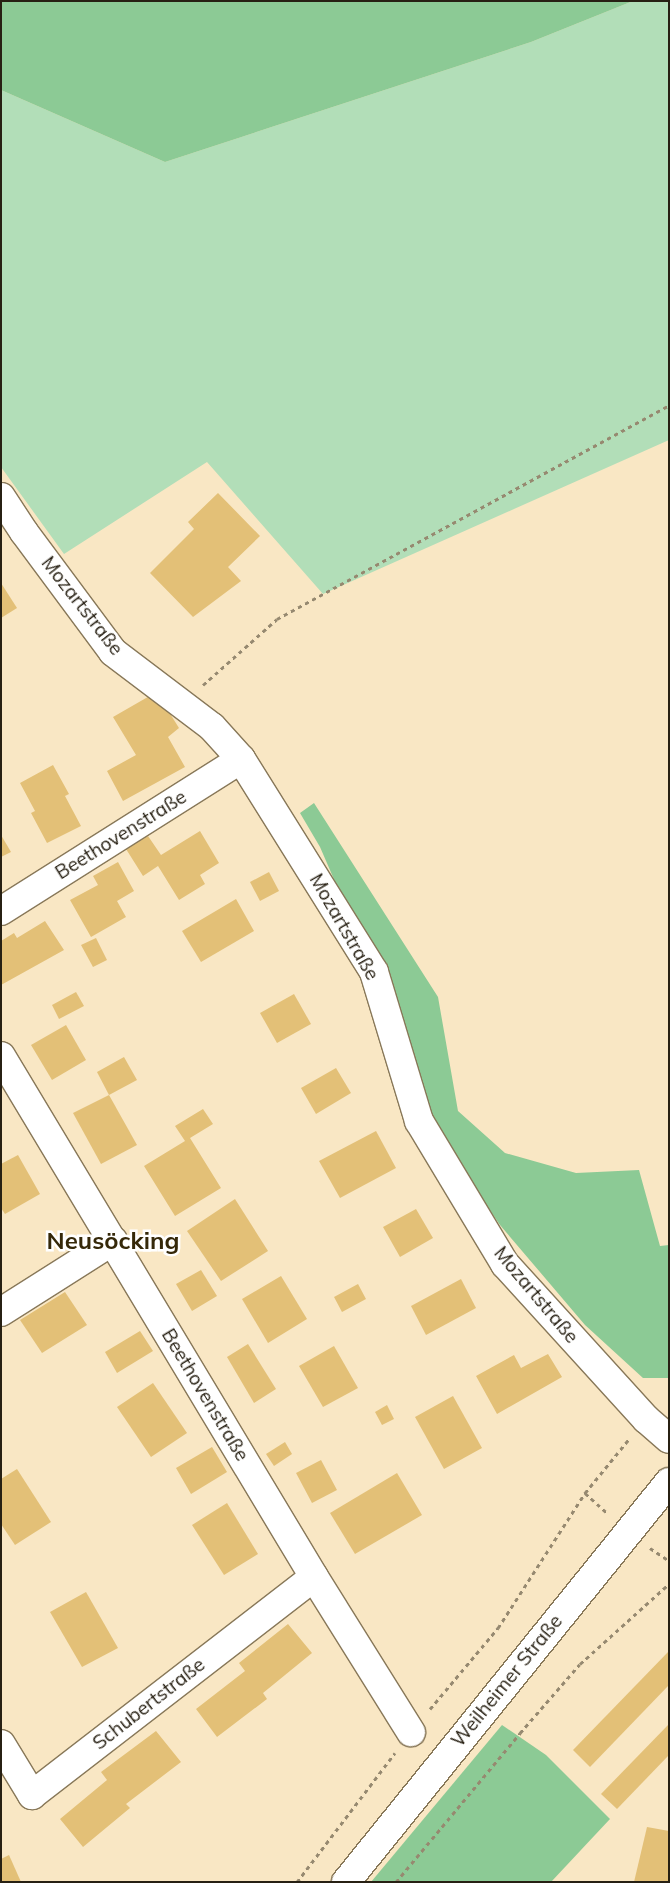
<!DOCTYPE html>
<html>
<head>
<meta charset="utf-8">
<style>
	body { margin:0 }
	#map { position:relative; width:670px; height:1883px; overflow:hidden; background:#f9e7c4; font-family:Mulish,sans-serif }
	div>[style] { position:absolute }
	.green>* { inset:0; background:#b2deb8 }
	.forest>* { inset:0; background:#8cca95 }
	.building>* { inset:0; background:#e3c077 }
	.path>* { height:3px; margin-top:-1.5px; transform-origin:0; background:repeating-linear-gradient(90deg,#968970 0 4px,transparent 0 8px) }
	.roads { filter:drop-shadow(1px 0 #887859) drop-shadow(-1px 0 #887859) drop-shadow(0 1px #887859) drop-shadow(0 -1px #887859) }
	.street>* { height:28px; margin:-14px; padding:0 14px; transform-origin:14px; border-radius:14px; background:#fff }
	.primary>* { height:28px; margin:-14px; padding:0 14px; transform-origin:14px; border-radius:14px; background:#fff }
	span { translate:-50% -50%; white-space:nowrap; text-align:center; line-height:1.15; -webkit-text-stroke:5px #fff; paint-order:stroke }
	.street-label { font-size:19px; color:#272013 }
	.district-label { font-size:24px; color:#352809; font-weight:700 }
	.frame { position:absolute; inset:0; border:2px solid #272013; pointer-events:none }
</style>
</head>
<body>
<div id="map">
	<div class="green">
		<div style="clip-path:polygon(633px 1px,669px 2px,669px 440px,323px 594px,207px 462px,64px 554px,1px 467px,1px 90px,165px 162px,531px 42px)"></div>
	</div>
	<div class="forest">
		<div style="clip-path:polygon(1px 1px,633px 1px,531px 42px,165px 162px,1px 90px)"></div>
		<div style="clip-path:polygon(314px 803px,438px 997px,458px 1111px,505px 1153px,576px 1173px,639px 1170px,660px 1246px,669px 1245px,669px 1378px,643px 1378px,585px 1325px,500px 1225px,437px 1134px,421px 1079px,400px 1023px,386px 971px,336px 884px,320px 847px,300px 813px)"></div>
		<div style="clip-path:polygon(502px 1725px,546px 1755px,610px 1819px,551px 1882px,371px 1882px)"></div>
	</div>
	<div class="building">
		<div style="clip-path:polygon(218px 493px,260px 536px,228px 567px,241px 581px,193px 617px,150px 573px,194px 529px,188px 522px)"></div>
		<div style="clip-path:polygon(1px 583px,17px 608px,1px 618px)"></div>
		<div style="clip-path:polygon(153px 694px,159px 696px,179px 728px,168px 737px,185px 767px,123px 801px,107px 771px,136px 755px,113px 717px)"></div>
		<div style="clip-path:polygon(53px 765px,69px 794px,65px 796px,81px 826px,47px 843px,31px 813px,35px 811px,20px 783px)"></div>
		<div style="clip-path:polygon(200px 831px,219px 863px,200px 875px,205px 884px,179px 900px,158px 866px,143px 876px,126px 849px,148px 836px,161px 855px)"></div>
		<div style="clip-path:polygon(1px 835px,11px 852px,1px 857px)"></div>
		<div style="clip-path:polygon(118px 862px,134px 891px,117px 901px,126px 917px,91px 937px,70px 900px,98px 885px,93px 876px)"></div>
		<div style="clip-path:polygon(269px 872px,279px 891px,260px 901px,250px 882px)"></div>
		<div style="clip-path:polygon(236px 899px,254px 931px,201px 962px,182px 931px)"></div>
		<div style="clip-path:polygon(45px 921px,64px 950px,1px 985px,1px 941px,14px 933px,17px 938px)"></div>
		<div style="clip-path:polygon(96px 938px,107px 960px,93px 967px,81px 945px)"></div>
		<div style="clip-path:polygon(76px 992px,84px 1006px,59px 1019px,52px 1005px)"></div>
		<div style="clip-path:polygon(294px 994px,311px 1024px,277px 1043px,260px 1013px)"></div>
		<div style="clip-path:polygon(66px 1025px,86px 1060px,52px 1080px,31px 1045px)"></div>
		<div style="clip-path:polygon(124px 1057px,137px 1080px,109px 1095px,97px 1072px)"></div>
		<div style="clip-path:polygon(336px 1068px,351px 1093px,316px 1114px,301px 1088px)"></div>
		<div style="clip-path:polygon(109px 1095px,137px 1145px,101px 1164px,73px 1113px)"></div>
		<div style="clip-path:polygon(203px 1109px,213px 1124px,190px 1138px,221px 1188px,175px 1216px,144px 1166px,185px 1141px,175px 1126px)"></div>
		<div style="clip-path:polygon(376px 1131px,396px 1168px,340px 1198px,319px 1161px)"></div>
		<div style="clip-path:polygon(18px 1155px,40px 1194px,5px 1214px,1px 1208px,1px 1164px)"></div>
		<div style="clip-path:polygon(235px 1199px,268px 1251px,221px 1281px,187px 1231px)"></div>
		<div style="clip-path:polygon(416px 1209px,433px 1238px,400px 1257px,383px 1227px)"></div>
		<div style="clip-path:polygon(201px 1270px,217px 1296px,192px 1311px,176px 1284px)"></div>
		<div style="clip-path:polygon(281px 1276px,307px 1319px,268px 1343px,242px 1299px)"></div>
		<div style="clip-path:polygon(461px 1279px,476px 1308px,426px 1335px,411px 1306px)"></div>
		<div style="clip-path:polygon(358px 1284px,366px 1299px,342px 1312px,334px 1297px)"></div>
		<div style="clip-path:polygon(65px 1292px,87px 1325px,42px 1353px,20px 1320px)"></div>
		<div style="clip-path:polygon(140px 1331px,153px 1351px,117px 1373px,105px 1352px)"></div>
		<div style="clip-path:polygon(248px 1344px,276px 1389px,254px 1403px,227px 1357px)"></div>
		<div style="clip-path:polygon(334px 1346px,358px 1388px,323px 1407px,299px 1366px)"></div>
		<div style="clip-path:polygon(548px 1354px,562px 1377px,497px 1414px,476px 1376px,514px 1355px,521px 1368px)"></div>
		<div style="clip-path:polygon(153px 1383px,187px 1433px,151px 1457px,117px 1407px)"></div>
		<div style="clip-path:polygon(453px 1396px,482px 1448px,444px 1469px,415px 1417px)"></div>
		<div style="clip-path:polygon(387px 1405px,394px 1419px,382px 1425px,375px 1412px)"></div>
		<div style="clip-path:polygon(285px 1442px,292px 1454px,274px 1466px,266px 1454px)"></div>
		<div style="clip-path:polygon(212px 1447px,227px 1472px,191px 1494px,176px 1468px)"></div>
		<div style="clip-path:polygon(321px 1460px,337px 1490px,312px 1503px,296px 1473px)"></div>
		<div style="clip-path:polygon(17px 1469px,51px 1522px,15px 1545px,1px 1524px,1px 1479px)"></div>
		<div style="clip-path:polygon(397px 1473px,422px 1515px,355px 1554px,330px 1513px)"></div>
		<div style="clip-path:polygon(227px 1503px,258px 1554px,224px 1575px,192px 1525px)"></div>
		<div style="clip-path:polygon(86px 1592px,118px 1648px,82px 1667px,50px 1612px)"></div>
		<div style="clip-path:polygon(288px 1624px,312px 1653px,263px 1693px,267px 1699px,217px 1737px,196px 1709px,245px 1671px,239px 1663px)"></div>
		<div style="clip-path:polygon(669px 1651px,669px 1685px,590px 1767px,573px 1750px)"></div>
		<div style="clip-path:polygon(669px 1724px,669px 1755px,617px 1809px,601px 1794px)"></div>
		<div style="clip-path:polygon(156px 1731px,181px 1762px,126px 1804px,130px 1808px,83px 1847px,60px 1819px,107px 1780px,101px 1772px)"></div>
		<div style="clip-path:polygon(647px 1827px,669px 1831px,669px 1882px,634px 1882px)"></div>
		<div style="clip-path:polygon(9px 1855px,21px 1882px,1px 1882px,1px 1859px)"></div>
	</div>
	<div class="path">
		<div style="left:203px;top:685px;width:99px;rotate:-41.7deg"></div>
		<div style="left:277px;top:619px;width:447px;rotate:-28.6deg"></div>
		<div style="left:585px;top:1493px;width:30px;rotate:42deg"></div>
		<div style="left:650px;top:1548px;width:23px;rotate:34deg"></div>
		<div style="left:430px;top:1709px;width:106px;rotate:-50deg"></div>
		<div style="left:498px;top:1628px;width:161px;rotate:-57.2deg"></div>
		<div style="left:585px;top:1493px;width:70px;rotate:-50.8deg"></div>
		<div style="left:297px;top:1882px;width:162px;rotate:-52.8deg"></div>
		<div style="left:396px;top:1882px;width:194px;rotate:-50.2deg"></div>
		<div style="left:520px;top:1733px;width:91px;rotate:-49deg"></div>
		<div style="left:580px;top:1664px;width:120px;rotate:-42deg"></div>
	</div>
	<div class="roads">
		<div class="street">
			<div style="left:1px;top:497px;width:42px;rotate:56.7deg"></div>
			<div style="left:24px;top:532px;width:149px;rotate:53.4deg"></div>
			<div style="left:113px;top:652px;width:124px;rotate:37.1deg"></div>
			<div style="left:212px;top:727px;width:43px;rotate:47.8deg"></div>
			<div style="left:241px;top:759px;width:251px;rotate:58deg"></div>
			<div style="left:374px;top:972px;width:156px;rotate:73.2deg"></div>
			<div style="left:419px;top:1121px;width:167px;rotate:59deg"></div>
			<div style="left:505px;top:1264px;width:210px;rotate:47.7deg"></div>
			<div style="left:646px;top:1419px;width:30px;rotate:41deg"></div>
			<div style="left:1px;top:911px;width:284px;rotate:-32.3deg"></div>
			<div style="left:1px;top:1056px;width:608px;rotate:59deg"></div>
			<div style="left:314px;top:1577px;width:183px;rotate:58deg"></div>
			<div style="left:1px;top:1312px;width:133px;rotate:-32.4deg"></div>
			<div style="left:1px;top:1744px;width:60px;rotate:58.7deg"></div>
			<div style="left:32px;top:1795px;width:356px;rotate:-37.7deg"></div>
		</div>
		<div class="primary">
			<div style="left:346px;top:1882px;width:514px;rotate:-51.08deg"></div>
		</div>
	</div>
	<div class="street-label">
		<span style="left:82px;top:606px;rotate:52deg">Mozartstraße</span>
		<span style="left:121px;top:835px;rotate:-32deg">Beethovenstraße</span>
		<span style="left:344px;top:927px;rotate:60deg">Mozartstraße</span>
		<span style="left:536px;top:1295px;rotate:50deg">Mozartstraße</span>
		<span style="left:205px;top:1395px;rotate:59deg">Beethovenstraße</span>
		<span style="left:507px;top:1681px;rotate:-51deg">Weilheimer Straße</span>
		<span style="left:149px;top:1704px;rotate:-38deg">Schubertstraße</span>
	</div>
	<div class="district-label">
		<span style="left:113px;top:1241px">Neusöcking</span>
	</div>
	<div class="frame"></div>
</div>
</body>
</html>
